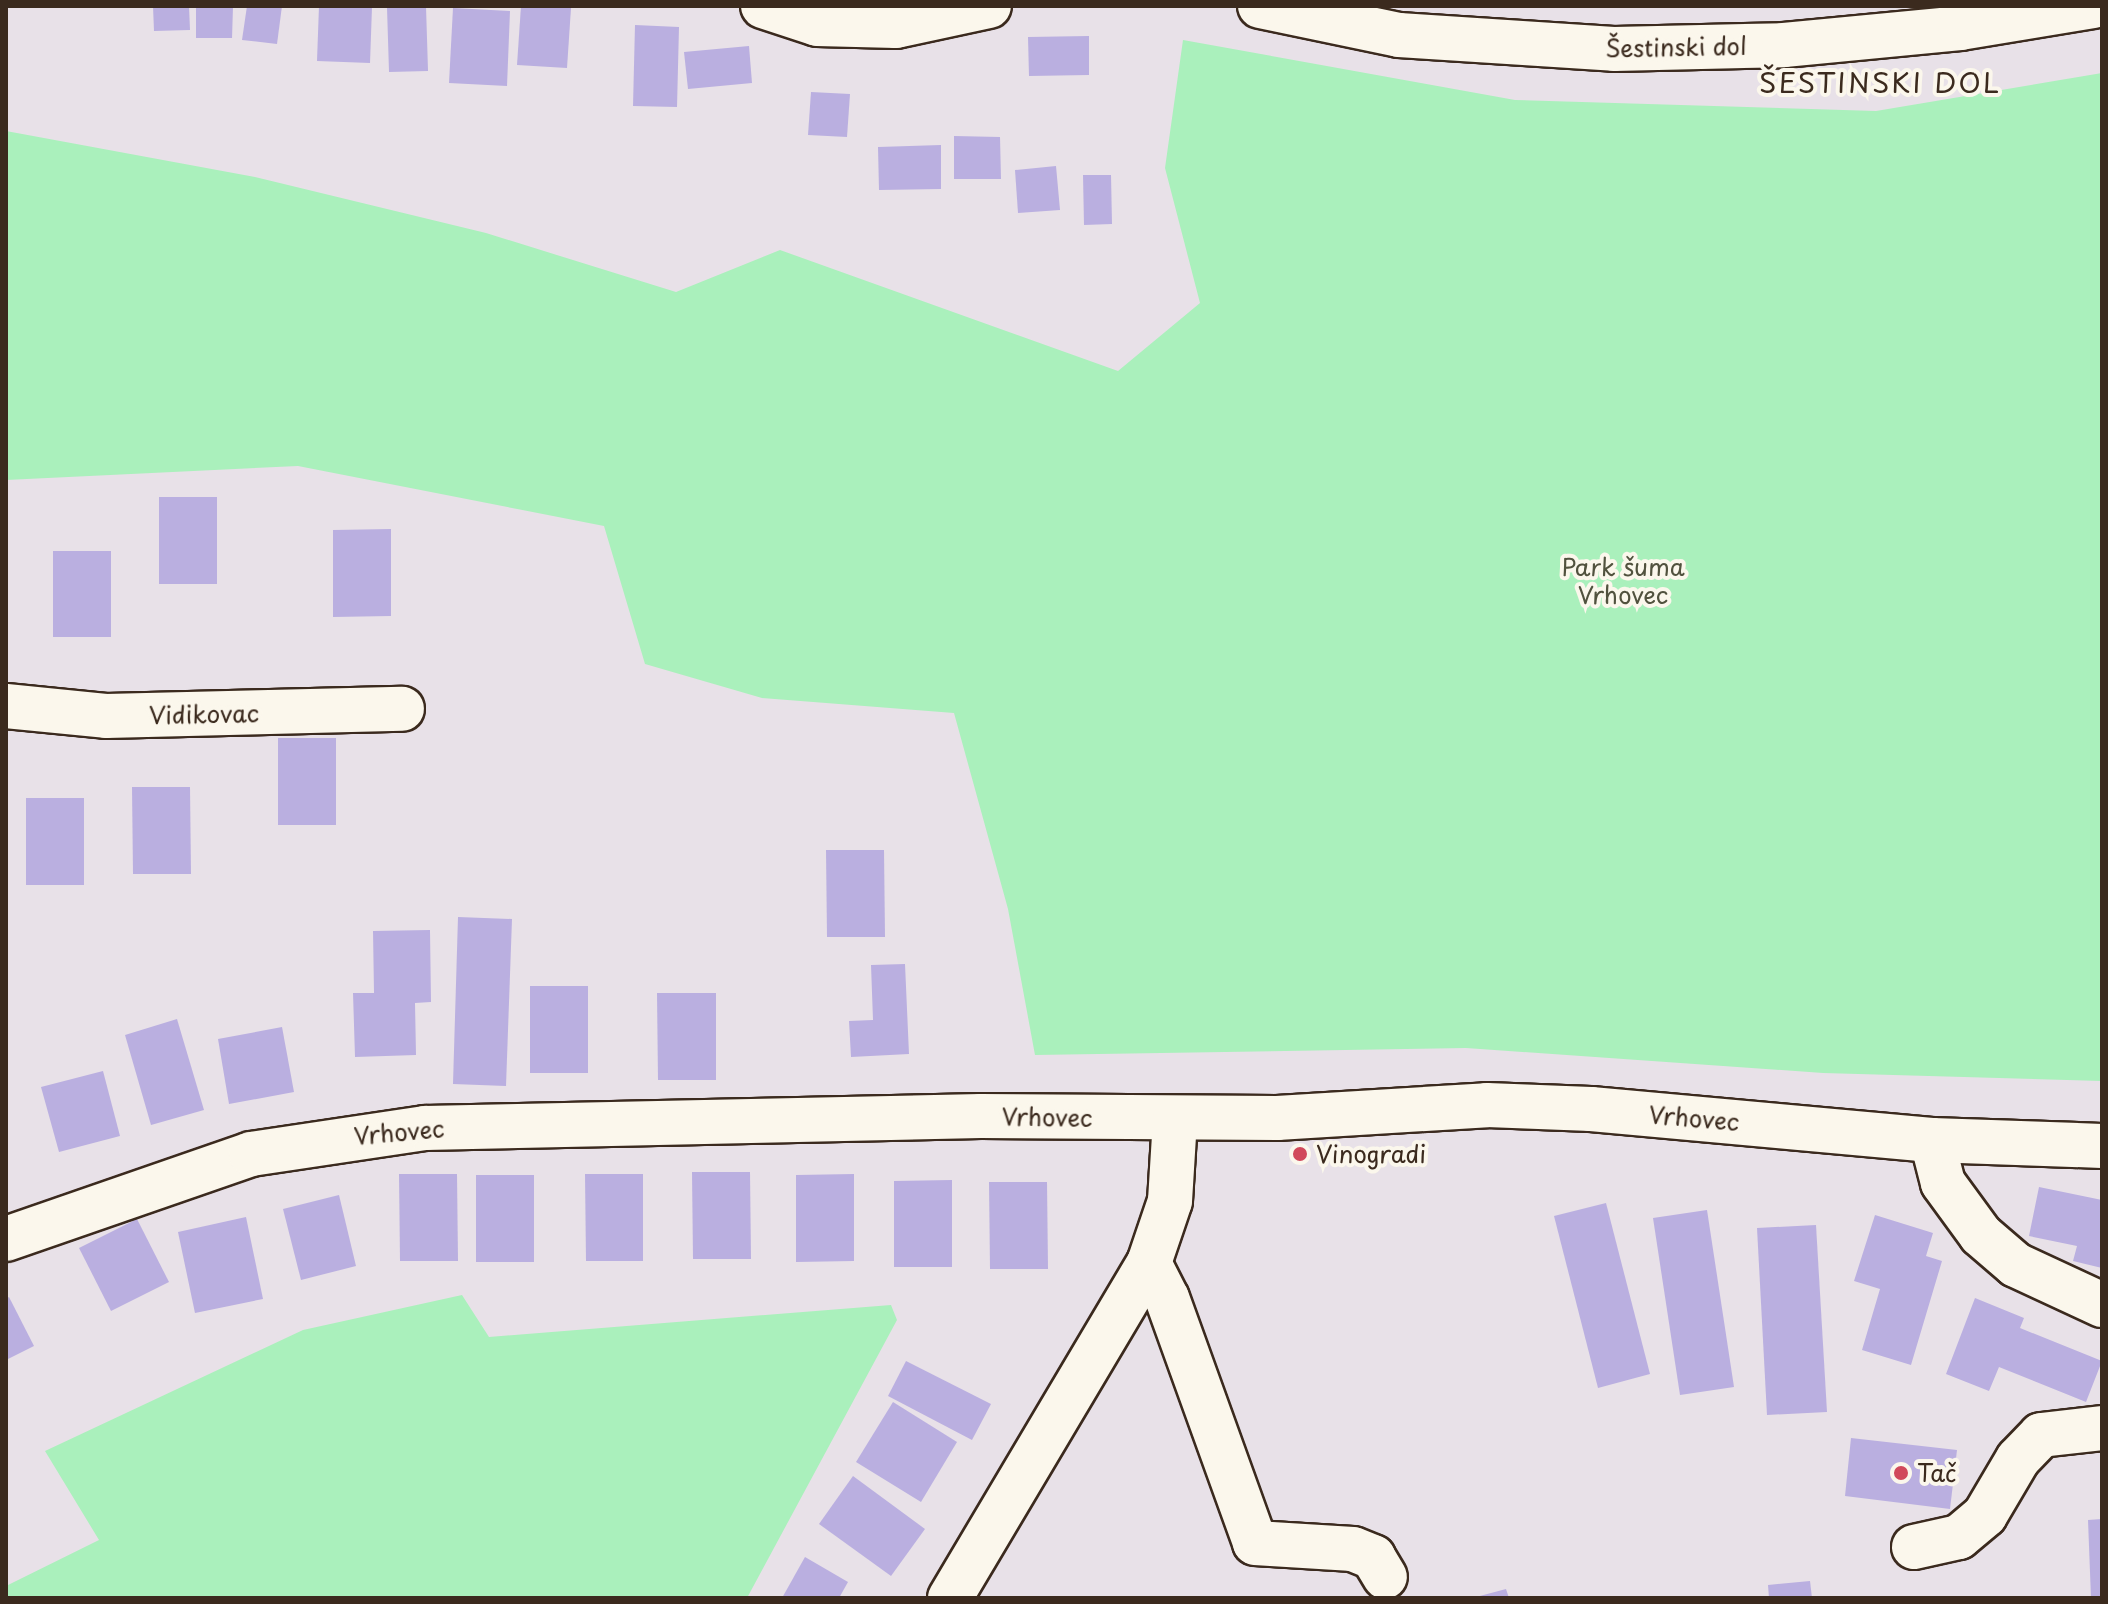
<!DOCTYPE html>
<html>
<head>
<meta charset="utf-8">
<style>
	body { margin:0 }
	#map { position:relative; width:2108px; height:1604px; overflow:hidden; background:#e8e1e8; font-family:"Playpen Sans",sans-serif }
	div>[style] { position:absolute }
	.green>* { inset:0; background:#aaf0bc }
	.building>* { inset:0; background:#baafe0 }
	.roads { filter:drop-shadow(2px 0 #3b2a1e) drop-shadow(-2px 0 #3b2a1e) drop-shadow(0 2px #3b2a1e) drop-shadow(0 -2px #3b2a1e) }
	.minor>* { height:44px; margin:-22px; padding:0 22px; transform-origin:22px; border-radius:22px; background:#fbf7ec }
	.dots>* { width:22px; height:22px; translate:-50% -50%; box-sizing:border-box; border:4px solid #fbf7ec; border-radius:50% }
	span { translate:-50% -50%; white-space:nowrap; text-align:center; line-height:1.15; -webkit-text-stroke:8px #fbf7ec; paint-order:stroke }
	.street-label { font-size:24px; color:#3b2a1e }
	.park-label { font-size:24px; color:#51523e }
	.poi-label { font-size:24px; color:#3b2a1e }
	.left { translate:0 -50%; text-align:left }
	.quarter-label { font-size:28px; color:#3b2a1e; letter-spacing:2px }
	.frame { position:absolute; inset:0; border:8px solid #3b2a1e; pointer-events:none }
</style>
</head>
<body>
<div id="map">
	<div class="green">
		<div style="clip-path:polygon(1183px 40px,1515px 100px,1876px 111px,2102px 73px,2102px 1081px,1823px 1073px,1466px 1048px,1035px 1055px,1008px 909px,954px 713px,762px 698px,645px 664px,604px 526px,298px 466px,6px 480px,6px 131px,255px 177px,486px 233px,676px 292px,780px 250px,1118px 371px,1200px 303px,1165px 168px)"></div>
		<div style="clip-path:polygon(462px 1295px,489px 1337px,891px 1305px,897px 1320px,747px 1598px,6px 1598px,6px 1586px,99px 1540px,45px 1451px,303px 1330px)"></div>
	</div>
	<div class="building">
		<div style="clip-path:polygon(153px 6px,189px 6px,190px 30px,154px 31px)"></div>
		<div style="clip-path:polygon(196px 6px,233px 6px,232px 38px,196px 38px)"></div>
		<div style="clip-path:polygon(247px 6px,282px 6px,277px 44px,242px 40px)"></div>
		<div style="clip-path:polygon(319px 6px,372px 7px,370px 63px,317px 61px)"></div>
		<div style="clip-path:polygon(521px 6px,571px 8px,567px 68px,517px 65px)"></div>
		<div style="clip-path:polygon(426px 7px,428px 71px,389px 72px,387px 8px)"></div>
		<div style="clip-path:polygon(453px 8px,510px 11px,507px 86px,449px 83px)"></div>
		<div style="clip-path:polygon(635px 25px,679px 27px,677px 107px,633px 106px)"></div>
		<div style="clip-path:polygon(1089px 36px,1089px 75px,1029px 76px,1028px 37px)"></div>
		<div style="clip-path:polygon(749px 46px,752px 83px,688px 89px,684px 52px)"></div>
		<div style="clip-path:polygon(811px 92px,850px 94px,847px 137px,808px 135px)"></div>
		<div style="clip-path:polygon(954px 136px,1000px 137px,1001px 179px,954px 179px)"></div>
		<div style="clip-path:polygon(941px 145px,941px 189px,879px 190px,878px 147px)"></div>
		<div style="clip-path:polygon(1056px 166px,1060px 210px,1018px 213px,1015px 170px)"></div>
		<div style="clip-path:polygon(1083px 175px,1111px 175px,1112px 224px,1084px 225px)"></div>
		<div style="clip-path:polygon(159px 497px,217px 497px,217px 584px,159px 584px)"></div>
		<div style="clip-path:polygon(391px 529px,391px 616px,333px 617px,333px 530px)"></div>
		<div style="clip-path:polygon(53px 551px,111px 551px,111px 637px,53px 637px)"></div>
		<div style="clip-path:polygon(278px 738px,336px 738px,336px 825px,278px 825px)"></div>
		<div style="clip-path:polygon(132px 787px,190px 787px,191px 874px,133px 874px)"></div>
		<div style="clip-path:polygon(26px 798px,84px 798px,84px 885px,26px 885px)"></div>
		<div style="clip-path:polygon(826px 850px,884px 850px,885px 937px,827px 937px)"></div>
		<div style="clip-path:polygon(458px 917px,512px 919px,506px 1086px,453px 1084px)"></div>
		<div style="clip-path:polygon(430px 930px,431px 1002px,415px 1003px,416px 1055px,355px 1057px,353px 993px,374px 993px,373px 931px)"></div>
		<div style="clip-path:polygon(905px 964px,909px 1054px,851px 1057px,849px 1021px,873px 1020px,871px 965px)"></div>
		<div style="clip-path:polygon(530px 986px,588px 986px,588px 1073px,530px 1073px)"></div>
		<div style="clip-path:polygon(657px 993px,716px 993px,716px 1080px,658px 1080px)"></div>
		<div style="clip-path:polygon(177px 1019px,204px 1110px,151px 1125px,125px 1035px)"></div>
		<div style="clip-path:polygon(282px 1027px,294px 1092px,229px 1104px,218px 1039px)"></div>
		<div style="clip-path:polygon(103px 1071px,120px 1136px,59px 1152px,41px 1087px)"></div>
		<div style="clip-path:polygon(692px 1172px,750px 1172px,751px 1259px,693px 1259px)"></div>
		<div style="clip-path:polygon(399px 1174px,457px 1174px,458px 1261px,400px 1261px)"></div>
		<div style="clip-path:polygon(585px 1174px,643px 1174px,643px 1261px,586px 1261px)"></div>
		<div style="clip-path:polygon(854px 1174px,854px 1261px,796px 1262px,796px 1175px)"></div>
		<div style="clip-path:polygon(476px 1175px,534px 1175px,534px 1262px,476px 1262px)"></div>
		<div style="clip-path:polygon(952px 1180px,952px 1267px,894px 1267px,894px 1181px)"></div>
		<div style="clip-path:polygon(989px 1182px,1047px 1182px,1048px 1269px,990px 1269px)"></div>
		<div style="clip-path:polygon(2039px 1187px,2102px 1200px,2102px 1268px,2073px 1261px,2077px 1246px,2029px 1236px)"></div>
		<div style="clip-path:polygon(339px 1195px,356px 1266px,301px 1280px,283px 1209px)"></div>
		<div style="clip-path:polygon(1606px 1203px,1650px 1374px,1598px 1388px,1554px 1216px)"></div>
		<div style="clip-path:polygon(1707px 1210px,1734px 1387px,1680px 1395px,1653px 1218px)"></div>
		<div style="clip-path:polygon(1875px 1215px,1933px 1233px,1926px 1256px,1942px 1261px,1911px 1365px,1862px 1350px,1880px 1289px,1854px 1281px)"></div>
		<div style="clip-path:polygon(246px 1217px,263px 1299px,195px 1313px,178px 1232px)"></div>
		<div style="clip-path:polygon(137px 1219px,169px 1282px,111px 1311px,79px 1248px)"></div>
		<div style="clip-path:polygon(1816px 1225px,1827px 1412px,1767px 1415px,1757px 1228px)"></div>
		<div style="clip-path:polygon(9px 1297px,34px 1346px,6px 1360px,6px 1299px)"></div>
		<div style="clip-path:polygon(1975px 1298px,2024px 1318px,2020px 1328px,2102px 1361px,2086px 1402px,1999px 1367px,1989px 1391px,1946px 1374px)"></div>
		<div style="clip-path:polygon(906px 1361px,991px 1404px,972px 1440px,888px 1396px)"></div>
		<div style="clip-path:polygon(893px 1402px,957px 1442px,921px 1502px,856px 1462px)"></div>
		<div style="clip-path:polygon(1851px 1438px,1957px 1450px,1950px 1509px,1845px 1496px)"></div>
		<div style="clip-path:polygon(853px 1476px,925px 1529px,891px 1576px,819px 1524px)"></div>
		<div style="clip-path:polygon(2102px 1519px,2102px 1598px,2091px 1598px,2088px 1520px)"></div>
		<div style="clip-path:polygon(805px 1557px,848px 1582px,839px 1598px,782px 1598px)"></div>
		<div style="clip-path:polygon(1810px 1581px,1812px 1598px,1769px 1598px,1768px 1585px)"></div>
		<div style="clip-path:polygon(1506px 1589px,1509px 1598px,1476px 1598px,1476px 1597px)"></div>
	</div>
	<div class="roads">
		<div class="minor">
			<div style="left:763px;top:6px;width:57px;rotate:18.4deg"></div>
			<div style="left:817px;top:24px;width:79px;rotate:1.5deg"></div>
			<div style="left:896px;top:26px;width:95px;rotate:-12.1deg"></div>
			<div style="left:1260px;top:6px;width:142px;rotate:11.8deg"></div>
			<div style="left:1399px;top:35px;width:215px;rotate:3.7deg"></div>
			<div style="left:1614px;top:49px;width:170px;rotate:-1.3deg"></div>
			<div style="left:1784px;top:45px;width:177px;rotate:-5.5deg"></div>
			<div style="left:1960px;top:28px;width:135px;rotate:-9.4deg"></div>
			<div style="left:6px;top:706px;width:100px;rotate:5.7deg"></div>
			<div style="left:106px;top:716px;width:296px;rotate:-1.4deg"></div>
			<div style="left:1932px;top:1140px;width:44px;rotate:75.7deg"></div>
			<div style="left:1943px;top:1183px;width:64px;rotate:53.8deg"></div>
			<div style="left:1981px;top:1235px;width:46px;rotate:40.6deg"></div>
			<div style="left:2016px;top:1265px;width:95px;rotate:24.9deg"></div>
			<div style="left:6px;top:1239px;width:259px;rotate:-19.1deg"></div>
			<div style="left:251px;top:1154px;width:176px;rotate:-8.5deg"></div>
			<div style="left:425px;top:1128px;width:556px;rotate:-1.24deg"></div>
			<div style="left:981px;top:1116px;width:296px;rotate:0.4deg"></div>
			<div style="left:1277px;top:1118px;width:210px;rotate:-3.5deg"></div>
			<div style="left:1487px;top:1105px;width:104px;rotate:2.2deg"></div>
			<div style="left:1591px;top:1109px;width:342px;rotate:5.2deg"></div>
			<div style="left:1932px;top:1140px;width:170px;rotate:2deg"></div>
			<div style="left:1149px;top:1263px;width:39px;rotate:63deg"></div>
			<div style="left:1167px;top:1298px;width:260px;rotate:70.2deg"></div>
			<div style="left:1255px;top:1543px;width:98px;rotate:3.5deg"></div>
			<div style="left:1353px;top:1549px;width:22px;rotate:22deg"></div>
			<div style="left:1373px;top:1557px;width:23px;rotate:59deg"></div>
			<div style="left:1914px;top:1547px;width:46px;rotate:-12.5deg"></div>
			<div style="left:1959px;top:1537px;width:34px;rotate:-40deg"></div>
			<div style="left:1985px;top:1515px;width:65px;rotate:-59.5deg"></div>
			<div style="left:2018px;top:1459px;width:33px;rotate:-46deg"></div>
			<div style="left:2041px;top:1435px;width:61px;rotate:-6.5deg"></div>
			<div style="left:950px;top:1598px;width:390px;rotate:-59.3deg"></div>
			<div style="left:1149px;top:1263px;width:65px;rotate:-71.3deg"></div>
			<div style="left:1170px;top:1201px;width:81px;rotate:-86.5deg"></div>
		</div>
	</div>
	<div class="dots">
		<div style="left:1300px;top:1154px;background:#d1495b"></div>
		<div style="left:1901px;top:1473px;background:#d1495b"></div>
	</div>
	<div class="street-label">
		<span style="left:1676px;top:47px;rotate:-1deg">Šestinski dol</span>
		<span style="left:204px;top:714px;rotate:-1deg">Vidikovac</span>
		<span style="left:1047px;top:1117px;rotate:1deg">Vrhovec</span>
		<span style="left:1694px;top:1118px;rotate:5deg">Vrhovec</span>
		<span style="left:399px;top:1132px;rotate:-5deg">Vrhovec</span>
	</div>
	<div class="park-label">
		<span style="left:1623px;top:581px">Park šuma<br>Vrhovec</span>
	</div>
	<div class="poi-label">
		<span class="left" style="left:1316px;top:1154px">Vinogradi</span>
		<span class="left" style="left:1917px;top:1473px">Tač</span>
	</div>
	<div class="quarter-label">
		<span style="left:1880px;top:82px">ŠESTINSKI DOL</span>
	</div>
	<div class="frame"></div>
</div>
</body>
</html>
